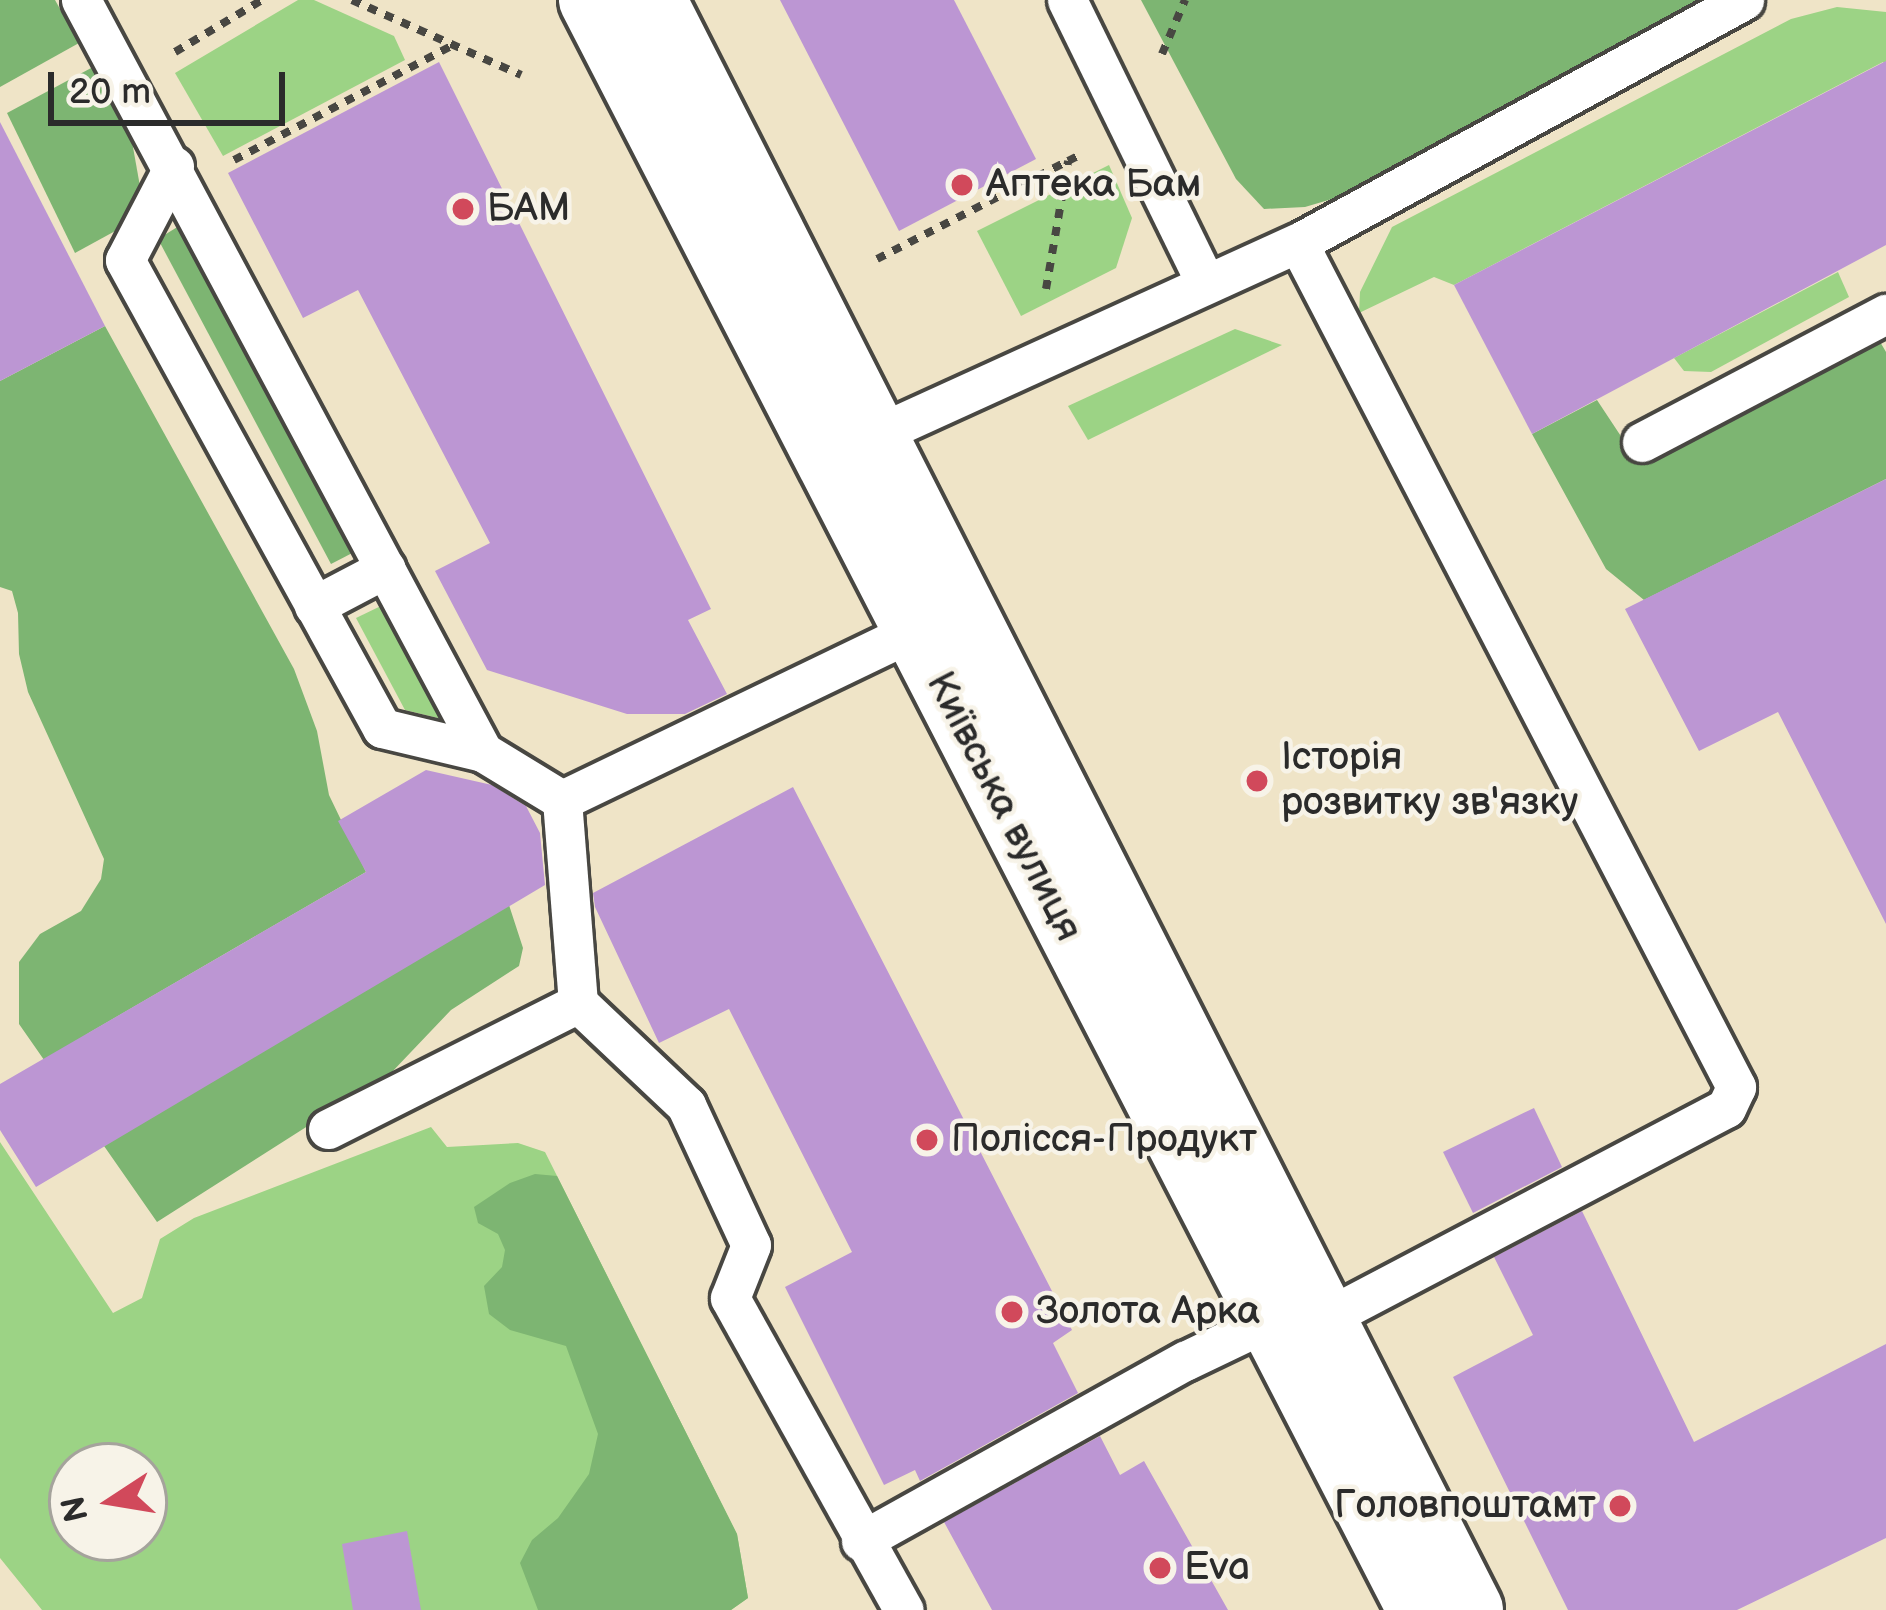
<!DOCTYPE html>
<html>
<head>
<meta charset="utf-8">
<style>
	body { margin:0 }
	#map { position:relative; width:1886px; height:1610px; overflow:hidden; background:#efe4c7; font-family:"Balsamiq Sans",sans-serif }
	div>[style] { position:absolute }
	.green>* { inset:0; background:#9cd385 }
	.forest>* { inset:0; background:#7db572 }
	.building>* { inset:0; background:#bc96d3 }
	.path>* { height:8px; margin-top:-4px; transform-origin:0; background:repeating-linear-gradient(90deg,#484742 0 9px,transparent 0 18px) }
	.roads { filter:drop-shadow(3px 0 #484742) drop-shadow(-3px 0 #484742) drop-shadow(0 3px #484742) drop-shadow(0 -3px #484742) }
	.lane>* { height:39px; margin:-19.5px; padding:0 19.5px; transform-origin:19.5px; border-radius:19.5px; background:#fff }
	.primary>* { height:66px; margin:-33px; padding:0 33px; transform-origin:33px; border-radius:33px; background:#fff }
	.dots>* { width:33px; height:33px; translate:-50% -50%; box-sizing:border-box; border:6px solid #f7f3e8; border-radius:50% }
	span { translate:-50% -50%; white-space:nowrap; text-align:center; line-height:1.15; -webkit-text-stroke:9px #f7f3e8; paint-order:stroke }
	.poi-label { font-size:39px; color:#2b2b2b }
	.left { translate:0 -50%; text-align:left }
	.right { translate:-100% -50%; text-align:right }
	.street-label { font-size:39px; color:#2b2b2b }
	.north { position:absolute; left:48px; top:1442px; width:120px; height:120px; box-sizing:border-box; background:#f7f3e8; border:3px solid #a5a39c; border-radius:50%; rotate:258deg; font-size:33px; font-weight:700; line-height:48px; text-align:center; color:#2b2b2b }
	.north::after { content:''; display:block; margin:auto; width:42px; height:54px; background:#d1495b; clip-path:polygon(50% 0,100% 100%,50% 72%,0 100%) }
	.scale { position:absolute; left:48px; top:72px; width:237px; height:54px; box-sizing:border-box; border:6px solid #2b2b2b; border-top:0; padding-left:15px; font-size:36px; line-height:42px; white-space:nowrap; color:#2b2b2b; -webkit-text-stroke:9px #f7f3e8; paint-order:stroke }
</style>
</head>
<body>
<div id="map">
	<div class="green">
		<div style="clip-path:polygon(298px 0,314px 0,394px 36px,405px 60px,223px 156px,175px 73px)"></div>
		<div style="clip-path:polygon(1837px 7px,1886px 12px,1886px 66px,1883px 62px,1454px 285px,1434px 277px,1359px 313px,1360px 292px,1392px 227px,1791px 19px)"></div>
		<div style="clip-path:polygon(1109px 165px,1132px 218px,1116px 268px,1021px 316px,977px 231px)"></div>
		<div style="clip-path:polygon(1838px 272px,1849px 297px,1711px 372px,1684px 371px,1674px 358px)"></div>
		<div style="clip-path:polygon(1235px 329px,1282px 345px,1088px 440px,1068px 406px)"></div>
		<div style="clip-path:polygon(385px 604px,446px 720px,405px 710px,356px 618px)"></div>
		<div style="clip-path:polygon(evenodd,431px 1127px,447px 1147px,518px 1143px,545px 1152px,737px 1534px,748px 1598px,731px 1610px,42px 1610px,0 1558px,0 1142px,113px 1313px,142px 1298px,160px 1239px,194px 1218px,431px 1127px,72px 1466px,144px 1466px,144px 1538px,72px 1538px,72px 1466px)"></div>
	</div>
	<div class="forest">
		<div style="clip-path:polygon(0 0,55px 0,79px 43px,0 87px)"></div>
		<div style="clip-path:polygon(1141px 0,1702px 0,1332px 199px,1305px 207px,1264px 209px,1236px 179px)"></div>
		<div style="clip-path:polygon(93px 67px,131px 136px,141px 192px,128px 224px,75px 253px,7px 113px)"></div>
		<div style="clip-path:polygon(187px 221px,360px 549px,331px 564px,158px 239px)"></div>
		<div style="clip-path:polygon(105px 326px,294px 669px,317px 731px,329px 795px,366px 872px,87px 1034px,509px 905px,523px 948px,519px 966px,451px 1010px,391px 1073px,157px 1222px,19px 1024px,19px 962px,40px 934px,81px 911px,101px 879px,104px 859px,28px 692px,19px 654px,18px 613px,12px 591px,0 587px,0 381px)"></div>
		<div style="clip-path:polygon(1879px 340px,1886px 352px,1886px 479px,1644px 600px,1606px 569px,1532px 434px,1597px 400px,1638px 462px)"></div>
		<div style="clip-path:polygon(535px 1174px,557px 1176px,737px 1534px,748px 1598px,731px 1610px,538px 1610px,520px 1563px,532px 1540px,558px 1518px,589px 1474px,598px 1434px,566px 1346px,510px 1330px,489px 1314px,484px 1286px,502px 1267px,505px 1250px,498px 1234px,478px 1223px,474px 1207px,510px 1183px)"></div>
	</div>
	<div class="building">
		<div style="clip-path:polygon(780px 0,954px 0,1036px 159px,899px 231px)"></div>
		<div style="clip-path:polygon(1886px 61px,1886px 245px,1532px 434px,1454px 285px)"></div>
		<div style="clip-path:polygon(439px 62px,711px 609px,688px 620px,727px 694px,685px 714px,627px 714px,487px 670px,435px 571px,490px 543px,358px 290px,303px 318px,228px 173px)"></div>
		<div style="clip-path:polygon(0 122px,105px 326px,0 381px)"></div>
		<div style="clip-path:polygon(1886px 479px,1886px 924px,1778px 712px,1699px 751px,1625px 609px)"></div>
		<div style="clip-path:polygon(426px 770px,492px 785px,526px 806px,540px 833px,545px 885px,36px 1187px,0 1130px,0 1084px,366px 872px,338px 821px)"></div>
		<div style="clip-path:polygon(793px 787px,1072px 1330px,1053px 1343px,1078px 1393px,920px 1481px,915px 1470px,884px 1485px,785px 1287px,852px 1252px,729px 1009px,659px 1043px,595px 907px,593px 893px)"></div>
		<div style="clip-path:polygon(1534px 1108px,1562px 1167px,1473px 1213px,1443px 1152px)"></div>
		<div style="clip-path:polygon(1582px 1211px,1694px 1442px,1886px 1344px,1886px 1538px,1737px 1610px,1568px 1610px,1453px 1377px,1533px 1335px,1494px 1257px)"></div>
		<div style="clip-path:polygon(1100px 1436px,1120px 1475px,1144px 1461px,1228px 1610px,992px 1610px,944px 1522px)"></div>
		<div style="clip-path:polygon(407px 1531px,421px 1610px,353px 1610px,342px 1544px)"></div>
	</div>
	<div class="path">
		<div style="left:352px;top:0;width:185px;rotate:23.9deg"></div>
		<div style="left:175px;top:52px;width:101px;rotate:-30.9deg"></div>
		<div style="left:1162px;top:54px;width:59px;rotate:-66.9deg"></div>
		<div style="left:234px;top:160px;width:247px;rotate:-27.7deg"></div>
		<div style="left:877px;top:259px;width:212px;rotate:-27.2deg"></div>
		<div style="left:1046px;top:289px;width:130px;rotate:-80.2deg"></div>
		<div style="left:1068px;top:161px;width:11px;rotate:-27deg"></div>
	</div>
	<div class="roads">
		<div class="lane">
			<div style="left:81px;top:0;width:853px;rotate:61.87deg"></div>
			<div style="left:483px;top:752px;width:92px;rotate:31.3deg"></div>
			<div style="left:1067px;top:0;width:314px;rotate:63.9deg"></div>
			<div style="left:174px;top:166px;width:106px;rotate:117.5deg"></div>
			<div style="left:125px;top:260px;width:534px;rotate:61.23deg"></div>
			<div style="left:382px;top:728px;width:104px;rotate:13.4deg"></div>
			<div style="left:1298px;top:243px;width:951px;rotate:62.57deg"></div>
			<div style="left:1736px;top:1087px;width:23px;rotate:115deg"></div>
			<div style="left:1726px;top:1108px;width:472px;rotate:152.3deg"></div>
			<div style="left:878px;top:434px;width:461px;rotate:-24.5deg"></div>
			<div style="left:1298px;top:243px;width:508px;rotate:-28.58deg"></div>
			<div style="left:1642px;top:442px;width:276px;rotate:-27.7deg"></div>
			<div style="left:314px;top:606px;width:81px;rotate:-27.8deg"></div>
			<div style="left:562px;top:800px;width:204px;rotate:85.5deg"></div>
			<div style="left:578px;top:1003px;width:149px;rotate:43.4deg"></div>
			<div style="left:686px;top:1105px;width:154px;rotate:65.1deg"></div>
			<div style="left:751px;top:1245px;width:57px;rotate:111.6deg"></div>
			<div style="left:730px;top:1298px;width:357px;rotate:60.9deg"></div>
			<div style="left:562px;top:800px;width:390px;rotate:-25.7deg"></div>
			<div style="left:328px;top:1129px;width:280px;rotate:-26.7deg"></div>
			<div style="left:861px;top:1541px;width:371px;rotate:-29.1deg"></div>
			<div style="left:1185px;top:1361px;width:92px;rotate:-25.7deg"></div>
		</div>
		<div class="primary">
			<div style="left:592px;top:0;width:1811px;rotate:62.76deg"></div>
			<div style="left:653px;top:0;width:1805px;rotate:63.09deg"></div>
		</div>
	</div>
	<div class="dots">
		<div style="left:962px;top:185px;background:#d1495b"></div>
		<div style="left:463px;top:209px;background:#d1495b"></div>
		<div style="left:1257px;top:781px;background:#d1495b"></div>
		<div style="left:927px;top:1140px;background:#d1495b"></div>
		<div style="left:1012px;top:1312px;background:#d1495b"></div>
		<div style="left:1620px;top:1506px;background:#d1495b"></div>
		<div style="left:1160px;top:1568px;background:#d1495b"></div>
	</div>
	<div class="poi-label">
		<span class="left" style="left:986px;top:185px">Аптека Бам</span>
		<span class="left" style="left:487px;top:209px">БАМ</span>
		<span class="left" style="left:1281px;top:781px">Історія<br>розвитку зв'язку</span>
		<span class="left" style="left:951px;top:1140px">Полісся-Продукт</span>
		<span class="left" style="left:1036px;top:1312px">Золота Арка</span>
		<span class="right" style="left:1596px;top:1506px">Головпоштамт</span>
		<span class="left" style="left:1184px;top:1568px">Eva</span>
	</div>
	<div class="street-label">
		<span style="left:1003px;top:807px;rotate:63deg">Київська вулиця</span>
	</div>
	<div class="north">N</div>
	<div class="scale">20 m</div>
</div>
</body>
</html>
